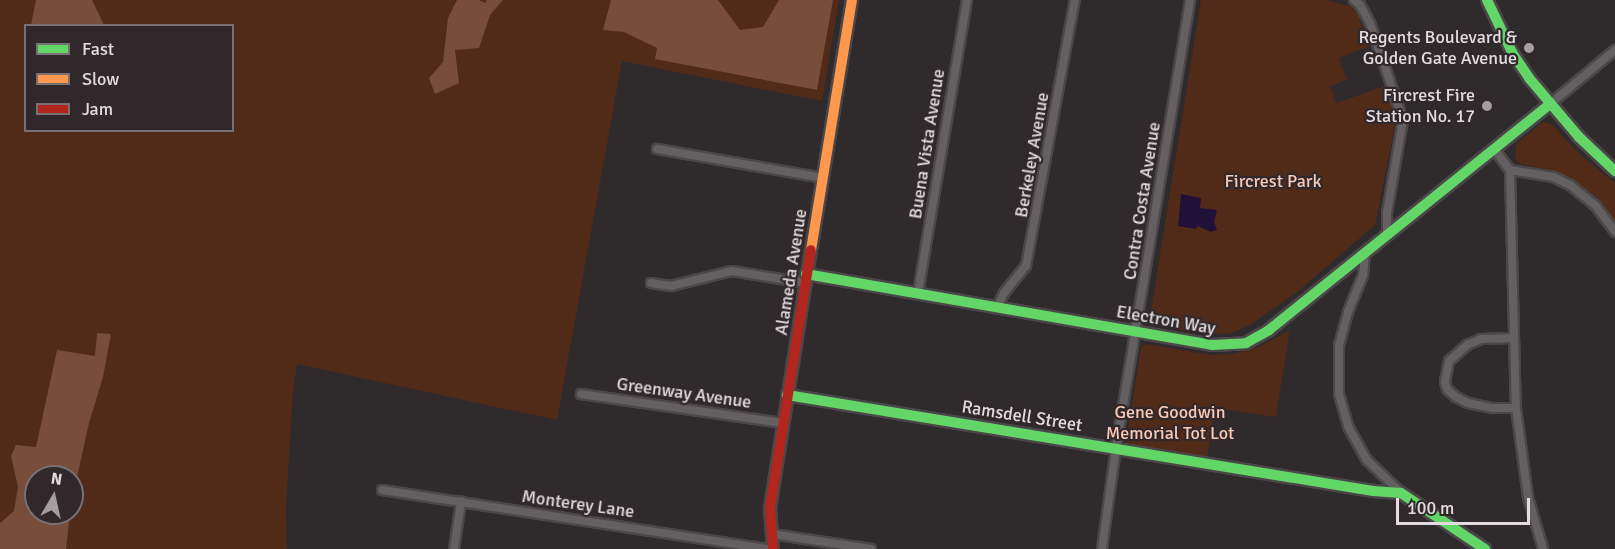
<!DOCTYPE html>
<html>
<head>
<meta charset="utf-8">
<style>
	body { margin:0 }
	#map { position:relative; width:1615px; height:549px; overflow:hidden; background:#2f2a2c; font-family:Signika,sans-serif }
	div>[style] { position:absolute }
	.green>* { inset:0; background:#512b18 }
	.forest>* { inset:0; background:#784d39 }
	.water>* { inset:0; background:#1f1137 }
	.roads { filter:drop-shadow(2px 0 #4b4749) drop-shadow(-2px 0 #4b4749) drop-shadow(0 2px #4b4749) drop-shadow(0 -2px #4b4749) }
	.street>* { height:8px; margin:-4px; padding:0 4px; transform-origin:4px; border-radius:4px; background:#646062 }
	.fast>* { height:10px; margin:-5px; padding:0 5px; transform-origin:5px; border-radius:5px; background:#63d668 }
	.slow>* { height:10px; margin:-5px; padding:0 5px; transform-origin:5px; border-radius:5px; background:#ff974d }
	.jam>* { height:10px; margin:-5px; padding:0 5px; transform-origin:5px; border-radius:5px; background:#b3261e }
	.dots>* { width:16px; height:16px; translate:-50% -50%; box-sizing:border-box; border:3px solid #31282b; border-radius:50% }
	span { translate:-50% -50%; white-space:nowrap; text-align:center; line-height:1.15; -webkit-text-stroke:4.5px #31282b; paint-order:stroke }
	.poi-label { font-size:18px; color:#e2dcde }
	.right { translate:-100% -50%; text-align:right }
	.street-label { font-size:18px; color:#e2dcde }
	.park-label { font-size:18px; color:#f9c9b3 }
	.legend { position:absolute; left:24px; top:24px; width:210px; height:108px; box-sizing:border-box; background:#31282b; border:2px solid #787073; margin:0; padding:8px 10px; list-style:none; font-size:18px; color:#e2dcde }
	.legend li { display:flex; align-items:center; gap:12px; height:30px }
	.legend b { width:30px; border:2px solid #787073 }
	.north { position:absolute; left:24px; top:465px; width:60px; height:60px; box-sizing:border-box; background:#31282b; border:2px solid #787073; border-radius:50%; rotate:9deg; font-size:16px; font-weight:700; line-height:24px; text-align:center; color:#e2dcde }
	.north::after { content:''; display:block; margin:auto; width:21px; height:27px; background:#a39ea0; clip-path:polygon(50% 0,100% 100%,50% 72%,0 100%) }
	.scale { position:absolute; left:1396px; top:498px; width:134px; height:27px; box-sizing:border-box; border:3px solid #e2dcde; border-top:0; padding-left:8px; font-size:18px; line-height:21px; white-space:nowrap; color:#e2dcde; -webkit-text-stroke:4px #31282b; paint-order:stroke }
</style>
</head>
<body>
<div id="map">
	<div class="green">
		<div style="clip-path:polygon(evenodd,0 0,839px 0,822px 101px,622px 61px,557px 420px,297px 364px,293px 390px,286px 509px,287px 549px,0 549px,0 0,26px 26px,232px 26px,232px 130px,26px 130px,26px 26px,0 0,36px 477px,72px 477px,72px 513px,36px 513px,36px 477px)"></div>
		<div style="clip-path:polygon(1201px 0,1326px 0,1350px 6px,1357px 13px,1370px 46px,1339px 58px,1347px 80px,1330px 86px,1336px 103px,1385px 86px,1394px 108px,1395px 125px,1375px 225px,1297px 292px,1250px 325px,1229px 334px,1188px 332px,1149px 323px)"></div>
		<div style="clip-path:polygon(1543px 122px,1551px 124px,1583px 157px,1615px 183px,1615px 220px,1594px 195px,1576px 182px,1551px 170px,1521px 164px,1515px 159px,1516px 144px)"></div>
		<div style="clip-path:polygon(1290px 330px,1276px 417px,1215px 408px,1207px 457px,1126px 444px,1141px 347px,1146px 344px,1210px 355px,1233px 354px,1259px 347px)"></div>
	</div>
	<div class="forest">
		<div style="clip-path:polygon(36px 0,92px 0,104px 25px,31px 25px)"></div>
		<div style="clip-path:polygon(457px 0,479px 0,485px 3px,487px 0,503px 0,490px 15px,479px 48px,455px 50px,459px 83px,435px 94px,429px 78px,443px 62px,448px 18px)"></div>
		<div style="clip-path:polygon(611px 0,718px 0,740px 30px,763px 27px,779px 0,833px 0,817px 90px,655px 59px,657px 48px,624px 32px,603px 30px)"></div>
		<div style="clip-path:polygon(97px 333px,111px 334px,103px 377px,89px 423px,72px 500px,72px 477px,36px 477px,36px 513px,70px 513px,66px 549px,0 549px,0 523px,14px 511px,18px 487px,11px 456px,16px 445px,36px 447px,57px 350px,95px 356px)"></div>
	</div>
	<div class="water">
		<div style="clip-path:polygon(1181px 194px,1201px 198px,1200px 208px,1217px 210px,1214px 222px,1217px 230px,1211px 232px,1198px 226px,1196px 229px,1178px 226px)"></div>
	</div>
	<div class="roads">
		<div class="street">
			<div style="left:1354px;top:0;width:8px;rotate:40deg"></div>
			<div style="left:1360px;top:5px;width:21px;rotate:61deg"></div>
			<div style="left:1370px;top:23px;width:102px;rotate:71.2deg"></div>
			<div style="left:1403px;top:120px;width:94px;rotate:99.8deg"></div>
			<div style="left:1387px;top:213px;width:21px;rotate:90deg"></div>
			<div style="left:1550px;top:104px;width:85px;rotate:-39.7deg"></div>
			<div style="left:657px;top:149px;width:169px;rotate:9.9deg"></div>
			<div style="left:1494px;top:149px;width:26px;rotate:53deg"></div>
			<div style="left:1510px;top:170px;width:44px;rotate:9.2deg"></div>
			<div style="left:1553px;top:177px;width:19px;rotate:25deg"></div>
			<div style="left:1570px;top:185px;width:32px;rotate:39deg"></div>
			<div style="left:1595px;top:205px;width:34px;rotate:53deg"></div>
			<div style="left:1510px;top:170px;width:238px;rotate:88.6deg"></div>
			<div style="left:1516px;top:408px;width:90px;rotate:82.3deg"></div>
			<div style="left:1528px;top:497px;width:54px;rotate:73.9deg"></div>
			<div style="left:1365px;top:253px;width:22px;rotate:95deg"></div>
			<div style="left:1363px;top:275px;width:40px;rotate:112deg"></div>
			<div style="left:1348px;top:312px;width:34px;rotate:105deg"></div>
			<div style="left:1339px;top:345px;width:49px;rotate:90deg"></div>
			<div style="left:1339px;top:394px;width:35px;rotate:74deg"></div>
			<div style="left:1349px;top:428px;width:37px;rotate:61deg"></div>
			<div style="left:1367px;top:460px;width:47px;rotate:44.1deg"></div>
			<div style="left:651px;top:283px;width:20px;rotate:9deg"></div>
			<div style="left:671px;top:286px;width:63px;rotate:-13.8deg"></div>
			<div style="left:732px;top:271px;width:74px;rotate:9.3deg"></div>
			<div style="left:918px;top:293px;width:297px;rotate:-80.5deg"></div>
			<div style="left:997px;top:307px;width:16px;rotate:-63deg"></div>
			<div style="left:1004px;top:293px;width:35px;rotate:-51deg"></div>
			<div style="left:1026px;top:266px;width:270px;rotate:-79.6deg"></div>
			<div style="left:1512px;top:338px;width:31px;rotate:178deg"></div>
			<div style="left:1481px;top:339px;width:15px;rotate:157deg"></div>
			<div style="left:1467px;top:345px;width:24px;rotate:138deg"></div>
			<div style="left:1449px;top:361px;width:21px;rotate:101deg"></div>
			<div style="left:1445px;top:382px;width:7px;rotate:74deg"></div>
			<div style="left:1447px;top:389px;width:12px;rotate:42deg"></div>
			<div style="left:1456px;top:397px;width:13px;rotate:27deg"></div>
			<div style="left:1468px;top:403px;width:25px;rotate:12deg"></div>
			<div style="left:1492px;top:408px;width:24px"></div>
			<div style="left:581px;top:394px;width:203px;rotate:8.2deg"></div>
			<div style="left:382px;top:490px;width:391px;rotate:8.7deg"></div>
			<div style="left:772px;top:534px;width:100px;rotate:8.6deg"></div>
			<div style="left:454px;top:549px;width:48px;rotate:-81.5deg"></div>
			<div style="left:1102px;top:549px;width:102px;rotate:-82.1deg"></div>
			<div style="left:1116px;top:448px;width:454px;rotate:-80.6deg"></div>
		</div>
		<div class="fast">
			<div style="left:1487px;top:0;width:60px;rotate:64.3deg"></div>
			<div style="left:1513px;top:54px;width:29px;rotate:56deg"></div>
			<div style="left:1529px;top:78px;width:77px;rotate:49.7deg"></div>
			<div style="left:1579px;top:137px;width:50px;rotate:43.4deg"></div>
			<div style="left:806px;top:274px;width:412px;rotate:9.9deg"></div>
			<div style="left:1212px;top:345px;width:34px;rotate:-3deg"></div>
			<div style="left:1246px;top:343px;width:26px;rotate:-29deg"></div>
			<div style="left:1269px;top:330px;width:361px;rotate:-38.8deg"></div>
			<div style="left:787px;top:395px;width:594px;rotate:9.3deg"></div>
			<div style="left:1373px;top:491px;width:28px;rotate:4deg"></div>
			<div style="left:1401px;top:493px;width:101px;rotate:33.7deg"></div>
		</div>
		<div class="slow">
			<div style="left:811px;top:250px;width:253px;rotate:-80.7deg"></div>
		</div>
		<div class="jam">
			<div style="left:773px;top:549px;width:41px;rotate:-94.2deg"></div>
			<div style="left:770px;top:508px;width:261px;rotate:-81deg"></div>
		</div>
	</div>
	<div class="dots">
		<div style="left:1529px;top:48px;background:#a39ea0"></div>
		<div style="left:1487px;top:106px;background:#a39ea0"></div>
	</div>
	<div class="poi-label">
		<span class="right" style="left:1517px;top:48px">Regents Boulevard &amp;<br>Golden Gate Avenue</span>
		<span class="right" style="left:1475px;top:106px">Fircrest Fire<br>Station No. 17</span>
	</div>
	<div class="street-label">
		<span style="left:927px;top:144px;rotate:-81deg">Buena Vista Avenue</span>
		<span style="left:1032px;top:155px;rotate:-80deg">Berkeley Avenue</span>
		<span style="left:1142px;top:201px;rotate:-81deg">Contra Costa Avenue</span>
		<span style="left:791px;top:272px;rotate:-81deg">Alameda Avenue</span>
		<span style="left:1166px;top:320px;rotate:10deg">Electron Way</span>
		<span style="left:684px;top:393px;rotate:8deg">Greenway Avenue</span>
		<span style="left:1022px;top:416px;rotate:9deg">Ramsdell Street</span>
		<span style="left:578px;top:504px;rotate:8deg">Monterey Lane</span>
	</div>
	<div class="park-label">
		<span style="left:1273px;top:181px">Fircrest Park</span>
		<span style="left:1170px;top:423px">Gene Goodwin<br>Memorial Tot Lot</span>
	</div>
	<ul class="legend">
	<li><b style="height:8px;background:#63d668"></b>Fast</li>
	<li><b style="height:8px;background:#ff974d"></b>Slow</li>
	<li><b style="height:8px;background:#b3261e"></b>Jam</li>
	</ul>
	<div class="north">N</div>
	<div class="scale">100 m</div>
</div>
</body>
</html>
